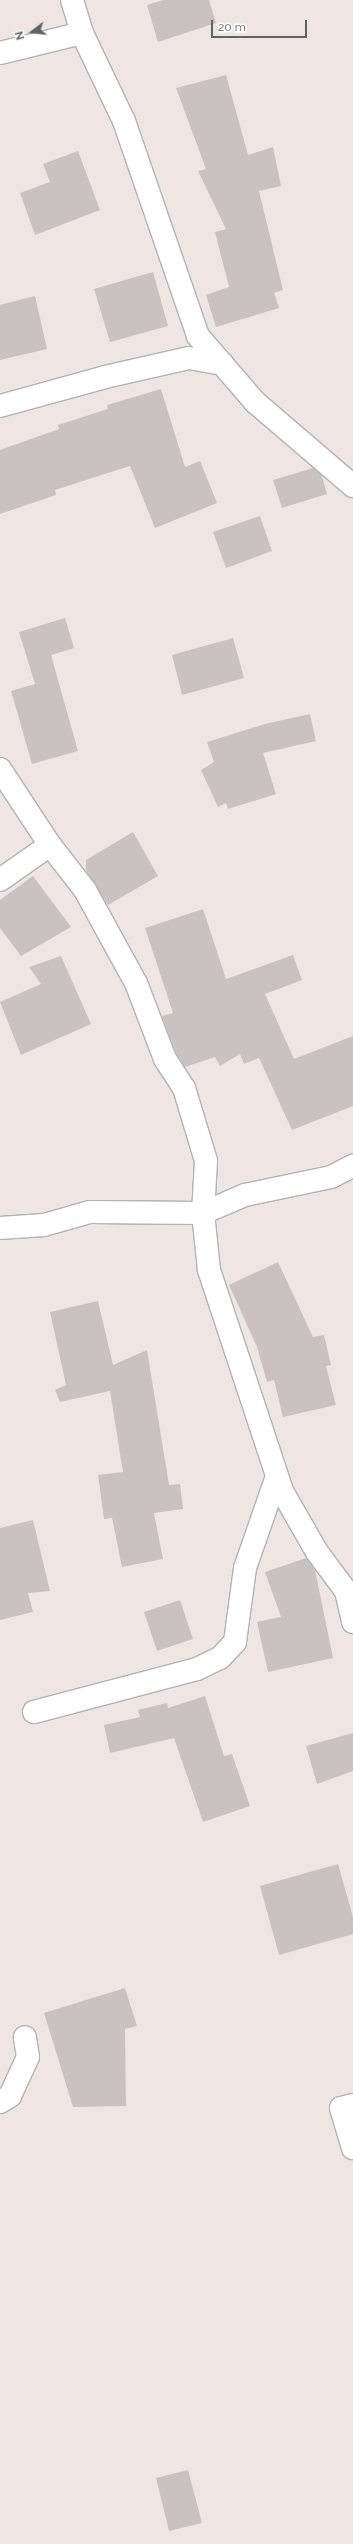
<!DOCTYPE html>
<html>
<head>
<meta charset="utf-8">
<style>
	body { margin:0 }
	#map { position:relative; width:353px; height:2544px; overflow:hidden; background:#efe6e4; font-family:Raleway,sans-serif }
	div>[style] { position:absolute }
	.building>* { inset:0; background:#cac2c1 }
	.roads { filter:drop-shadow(1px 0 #adb4b5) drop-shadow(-1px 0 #adb4b5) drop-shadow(0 1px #adb4b5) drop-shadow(0 -1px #adb4b5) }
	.minor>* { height:22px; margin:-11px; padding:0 11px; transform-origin:11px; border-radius:11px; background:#fff }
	span { translate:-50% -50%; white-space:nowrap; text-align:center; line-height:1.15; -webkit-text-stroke:4px #fff; paint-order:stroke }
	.north { position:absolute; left:12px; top:12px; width:40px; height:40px; -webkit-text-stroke:3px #fff; paint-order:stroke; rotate:254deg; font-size:11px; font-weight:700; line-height:16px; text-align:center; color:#5c6565 }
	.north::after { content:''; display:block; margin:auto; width:14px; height:18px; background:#5c6565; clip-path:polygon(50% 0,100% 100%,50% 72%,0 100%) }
	.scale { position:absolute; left:211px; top:20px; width:96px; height:18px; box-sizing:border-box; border:2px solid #5c6565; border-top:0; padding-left:5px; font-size:12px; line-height:14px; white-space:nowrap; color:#5c6565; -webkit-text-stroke:3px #fff; paint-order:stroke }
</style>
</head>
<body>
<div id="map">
	<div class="building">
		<div style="clip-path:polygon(163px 0,209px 0,216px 23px,158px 42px,147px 5px)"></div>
		<div style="clip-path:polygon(226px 75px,248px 155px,273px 147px,281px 186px,259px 191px,283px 290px,274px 293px,279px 308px,216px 327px,206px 295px,229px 287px,215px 232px,226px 229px,198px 171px,206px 169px,176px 88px)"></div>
		<div style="clip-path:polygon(78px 151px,100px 210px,35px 235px,20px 193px,50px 182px,43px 164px)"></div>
		<div style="clip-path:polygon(153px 272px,168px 326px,110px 342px,94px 289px)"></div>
		<div style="clip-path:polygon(35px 296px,47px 349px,0 360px,0 305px)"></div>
		<div style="clip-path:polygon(161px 389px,185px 467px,200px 461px,217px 503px,155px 528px,130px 466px,55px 490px,56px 495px,0 514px,0 450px,59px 429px,58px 425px,108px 409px,107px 405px)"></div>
		<div style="clip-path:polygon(313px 468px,322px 476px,327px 494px,282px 508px,273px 480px)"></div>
		<div style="clip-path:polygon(260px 516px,272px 551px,226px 568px,213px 532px)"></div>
		<div style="clip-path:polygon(65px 618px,74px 648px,51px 655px,78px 751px,32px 764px,11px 691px,35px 684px,19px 632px)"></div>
		<div style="clip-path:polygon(233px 638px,244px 678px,182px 695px,172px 655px)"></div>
		<div style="clip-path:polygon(310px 714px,316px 741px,263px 753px,276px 794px,228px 809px,226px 803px,218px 807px,201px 770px,214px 762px,207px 742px,265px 724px)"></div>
		<div style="clip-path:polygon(133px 832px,158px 876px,108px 905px,86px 870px,86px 860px)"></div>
		<div style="clip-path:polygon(33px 876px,71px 927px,21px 956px,0 928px,0 900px)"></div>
		<div style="clip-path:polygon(203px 909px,226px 979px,293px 955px,302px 980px,265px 994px,294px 1059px,353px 1036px,353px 1106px,292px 1130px,259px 1058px,244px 1064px,240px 1054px,220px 1066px,215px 1057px,185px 1067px,176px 1053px,162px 1016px,173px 1013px,145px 928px)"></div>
		<div style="clip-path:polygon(61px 956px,91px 1024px,21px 1055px,0 1002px,41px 984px,29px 967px)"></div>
		<div style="clip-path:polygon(278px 1262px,313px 1337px,324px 1335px,331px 1365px,326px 1366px,336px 1405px,283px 1417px,274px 1380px,267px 1382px,257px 1347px,229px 1285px)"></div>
		<div style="clip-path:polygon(98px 1301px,113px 1365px,147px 1350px,169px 1485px,180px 1484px,183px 1509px,154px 1513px,163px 1559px,122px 1567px,112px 1518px,104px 1519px,98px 1475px,123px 1472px,110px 1391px,60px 1402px,55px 1390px,66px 1385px,50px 1312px)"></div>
		<div style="clip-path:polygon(33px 1520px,50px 1591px,28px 1593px,33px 1612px,0 1620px,0 1528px)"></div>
		<div style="clip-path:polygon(306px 1558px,315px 1570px,333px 1658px,268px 1672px,257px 1622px,281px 1617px,265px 1572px)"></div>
		<div style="clip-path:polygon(180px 1600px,193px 1639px,157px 1651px,144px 1612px)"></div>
		<div style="clip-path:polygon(205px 1696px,224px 1756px,232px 1754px,250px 1806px,203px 1822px,174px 1738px,110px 1753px,104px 1725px,140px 1717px,138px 1710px,167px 1703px,168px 1708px)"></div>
		<div style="clip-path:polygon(353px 1733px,353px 1771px,317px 1784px,306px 1746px)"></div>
		<div style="clip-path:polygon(338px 1864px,353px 1917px,353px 1934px,279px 1955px,260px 1886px)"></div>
		<div style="clip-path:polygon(125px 1988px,137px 2026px,125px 2029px,126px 2106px,73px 2107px,44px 2013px)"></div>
		<div style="clip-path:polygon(188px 2470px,202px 2523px,169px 2531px,156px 2478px)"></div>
	</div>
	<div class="roads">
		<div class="minor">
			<div style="left:72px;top:0;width:34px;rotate:73deg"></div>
			<div style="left:0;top:53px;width:84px;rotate:-13.7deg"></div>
			<div style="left:82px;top:33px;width:98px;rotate:64.5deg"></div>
			<div style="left:124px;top:121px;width:227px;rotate:71deg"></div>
			<div style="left:198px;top:336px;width:87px;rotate:49.2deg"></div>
			<div style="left:255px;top:402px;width:129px;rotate:40.6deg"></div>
			<div style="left:0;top:406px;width:109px;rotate:-15.4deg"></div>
			<div style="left:105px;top:377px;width:86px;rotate:-12.7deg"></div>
			<div style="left:189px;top:358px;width:34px;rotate:10deg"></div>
			<div style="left:0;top:769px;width:91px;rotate:56.7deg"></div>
			<div style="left:50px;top:845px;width:57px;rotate:52.1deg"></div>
			<div style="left:85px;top:890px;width:106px;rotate:61.3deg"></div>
			<div style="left:136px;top:983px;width:81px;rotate:69.1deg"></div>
			<div style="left:165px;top:1059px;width:35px;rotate:57deg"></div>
			<div style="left:184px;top:1088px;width:76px;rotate:73.2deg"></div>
			<div style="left:206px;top:1161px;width:52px;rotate:93.3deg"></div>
			<div style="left:203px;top:1213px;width:57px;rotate:84deg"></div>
			<div style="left:209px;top:1270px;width:233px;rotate:71.7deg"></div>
			<div style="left:282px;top:1491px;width:70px;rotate:60.2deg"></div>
			<div style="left:317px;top:1552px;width:49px;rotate:53.4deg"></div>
			<div style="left:346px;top:1591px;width:32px;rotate:77deg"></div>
			<div style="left:0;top:880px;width:61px;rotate:-35deg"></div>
			<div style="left:0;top:1228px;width:44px;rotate:-3.9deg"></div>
			<div style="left:44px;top:1225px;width:48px;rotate:-15.8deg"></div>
			<div style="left:90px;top:1212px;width:113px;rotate:0.5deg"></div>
			<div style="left:203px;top:1213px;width:46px;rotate:-23.2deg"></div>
			<div style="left:245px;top:1195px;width:88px;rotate:-11.8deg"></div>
			<div style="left:331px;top:1177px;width:25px;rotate:-27deg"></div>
			<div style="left:34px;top:1712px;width:169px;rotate:-14.8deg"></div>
			<div style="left:197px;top:1669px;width:25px;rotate:-26deg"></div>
			<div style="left:220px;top:1658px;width:22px;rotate:-47deg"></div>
			<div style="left:235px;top:1642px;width:75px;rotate:-82.3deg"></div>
			<div style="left:245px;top:1568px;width:97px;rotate:-70.8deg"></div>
			<div style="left:0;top:2102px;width:12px;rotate:-31deg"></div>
			<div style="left:10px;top:2096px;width:43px;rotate:-65.2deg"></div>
			<div style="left:28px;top:2057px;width:20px;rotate:-99deg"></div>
			<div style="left:353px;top:2105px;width:12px;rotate:166deg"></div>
			<div style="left:341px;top:2108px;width:42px;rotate:73.3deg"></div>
		</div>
	</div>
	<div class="north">N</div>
	<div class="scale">20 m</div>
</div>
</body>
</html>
